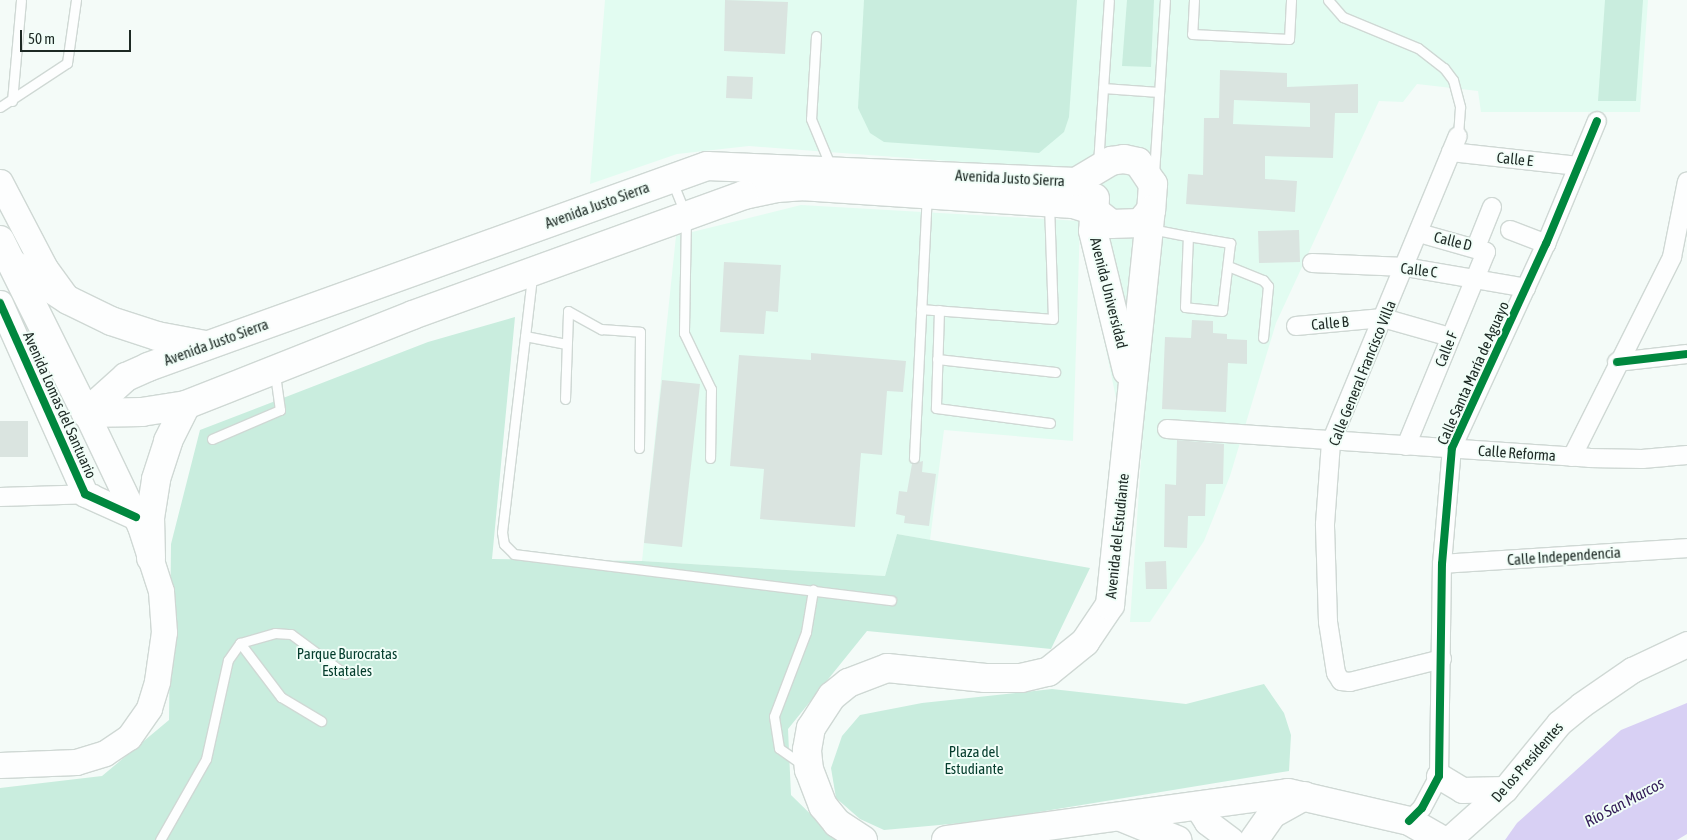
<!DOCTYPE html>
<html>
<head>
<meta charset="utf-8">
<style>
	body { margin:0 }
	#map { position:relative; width:1687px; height:840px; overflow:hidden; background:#f4fbf8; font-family:"Asap Condensed",sans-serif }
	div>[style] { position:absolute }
	.built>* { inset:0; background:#e2fcf1 }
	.green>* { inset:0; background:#c9edde }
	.water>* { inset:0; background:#d8d0f4 }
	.building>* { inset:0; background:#dae4e0 }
	.roads { filter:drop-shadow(1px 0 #cfd8d4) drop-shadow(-1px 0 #cfd8d4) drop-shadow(0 1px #cfd8d4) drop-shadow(0 -1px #cfd8d4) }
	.lane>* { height:9px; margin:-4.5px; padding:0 4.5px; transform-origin:4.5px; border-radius:4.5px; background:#fdfefe }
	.street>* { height:18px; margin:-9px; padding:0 9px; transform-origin:9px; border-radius:9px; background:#fdfefe }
	.secondary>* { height:25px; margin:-12.5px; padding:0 12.5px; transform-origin:12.5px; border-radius:12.5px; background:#fdfefe }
	.primary>* { height:28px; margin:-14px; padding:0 14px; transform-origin:14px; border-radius:14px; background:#fdfefe }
	.cycleway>* { height:8px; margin:-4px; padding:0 4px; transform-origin:4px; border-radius:4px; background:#00873e }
	span { translate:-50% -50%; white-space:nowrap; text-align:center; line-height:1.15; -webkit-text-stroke:4px #f1fef8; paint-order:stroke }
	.street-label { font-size:15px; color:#1d2924 }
	.park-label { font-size:15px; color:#053d2d }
	.water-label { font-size:16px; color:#311a56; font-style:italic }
	.scale { position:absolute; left:20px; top:30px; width:111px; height:22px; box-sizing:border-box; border:2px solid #1d2924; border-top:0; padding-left:6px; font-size:15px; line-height:18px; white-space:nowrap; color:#1d2924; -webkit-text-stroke:4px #f1fef8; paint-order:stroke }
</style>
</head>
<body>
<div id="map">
	<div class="built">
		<div style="clip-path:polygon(605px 0,1648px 0,1640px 112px,1481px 112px,1478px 91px,1417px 84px,1403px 102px,1379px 101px,1276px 323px,1230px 476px,1204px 541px,1150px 622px,1130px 622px,1145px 402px,1116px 398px,1080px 224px,1073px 441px,944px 430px,930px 540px,897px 534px,885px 576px,642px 561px,676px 236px,801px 205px,1080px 221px,1069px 170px,749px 146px,677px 154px,590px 184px)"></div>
	</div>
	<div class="green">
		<div style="clip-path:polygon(864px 0,1077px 0,1069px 117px,1064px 132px,1039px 153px,884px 142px,870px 133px,858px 108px)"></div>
		<div style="clip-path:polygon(1127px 0,1154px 0,1151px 67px,1122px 66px)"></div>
		<div style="clip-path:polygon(1605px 0,1643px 0,1636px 101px,1598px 101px)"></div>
		<div style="clip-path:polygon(515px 317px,492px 559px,642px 561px,885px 576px,897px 534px,1090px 568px,1051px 649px,867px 631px,788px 729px,791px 795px,837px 840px,0 840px,0 788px,102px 776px,169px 720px,171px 544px,200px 430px,428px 342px)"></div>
		<div style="clip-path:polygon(1264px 684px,1284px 713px,1291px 735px,1289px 771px,984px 821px,884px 830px,860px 819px,836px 798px,831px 768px,842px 736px,860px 715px,922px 703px,1052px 689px,1186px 704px)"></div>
	</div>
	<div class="water">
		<div style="clip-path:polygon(1687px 703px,1687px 834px,1677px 840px,1505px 840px,1517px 823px,1621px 730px)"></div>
	</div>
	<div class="building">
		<div style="clip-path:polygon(725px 0,788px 2px,785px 54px,724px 51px)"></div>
		<div style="clip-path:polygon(evenodd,1220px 70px,1287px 73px,1287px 87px,1358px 84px,1358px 113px,1335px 113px,1333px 158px,1265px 156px,1265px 179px,1297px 181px,1295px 212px,1186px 204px,1188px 174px,1203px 175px,1204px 118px,1219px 118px,1220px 70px,1234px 100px,1310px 103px,1310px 127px,1233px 124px,1234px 100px)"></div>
		<div style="clip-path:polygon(727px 76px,753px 77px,752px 99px,726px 98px)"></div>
		<div style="clip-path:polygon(1299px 230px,1300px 262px,1259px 263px,1258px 231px)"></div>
		<div style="clip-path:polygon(724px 262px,781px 265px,778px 312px,766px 311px,764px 334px,720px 332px)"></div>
		<div style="clip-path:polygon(1192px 320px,1213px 321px,1213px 333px,1227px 334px,1227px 339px,1247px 340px,1247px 364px,1228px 363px,1226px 412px,1162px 409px,1165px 337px,1191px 338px)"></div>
		<div style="clip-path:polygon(811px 353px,906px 361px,903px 392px,887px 391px,882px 455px,861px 453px,855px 527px,760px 519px,764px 469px,730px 466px,739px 355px,811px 360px)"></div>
		<div style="clip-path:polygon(662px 380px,700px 384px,682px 547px,644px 543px)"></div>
		<div style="clip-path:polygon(0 421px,28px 421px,28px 457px,0 457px)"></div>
		<div style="clip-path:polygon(1177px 440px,1224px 444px,1223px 484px,1206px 484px,1205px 516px,1188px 516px,1187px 548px,1164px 547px,1165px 484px,1176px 485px)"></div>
		<div style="clip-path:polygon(923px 461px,922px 472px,936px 474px,929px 526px,904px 523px,905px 516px,896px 514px,899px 491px,907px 492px,912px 464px)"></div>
		<div style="clip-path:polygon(1166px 561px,1167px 589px,1146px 589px,1145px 562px)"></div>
	</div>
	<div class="roads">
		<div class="lane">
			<div style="left:1194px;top:0;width:34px;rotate:93deg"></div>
			<div style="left:1192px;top:34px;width:97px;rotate:3deg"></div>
			<div style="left:1289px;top:39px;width:39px;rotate:-87deg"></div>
			<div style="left:1328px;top:0;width:23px;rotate:49deg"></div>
			<div style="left:1343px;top:17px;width:81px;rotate:22.5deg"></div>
			<div style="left:1418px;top:48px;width:33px;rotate:38deg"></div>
			<div style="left:1444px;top:68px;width:15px;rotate:53deg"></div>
			<div style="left:1453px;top:80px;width:28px;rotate:75deg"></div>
			<div style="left:1460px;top:107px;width:29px;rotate:94deg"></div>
			<div style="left:816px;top:36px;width:83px;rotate:93.4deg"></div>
			<div style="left:811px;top:119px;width:52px;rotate:67.4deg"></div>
			<div style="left:1103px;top:88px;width:56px;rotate:4.1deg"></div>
			<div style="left:12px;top:101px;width:101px;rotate:-84.9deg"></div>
			<div style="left:0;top:107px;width:80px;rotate:-33.3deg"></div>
			<div style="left:67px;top:63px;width:64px;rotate:-81.9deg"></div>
			<div style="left:1098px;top:164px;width:164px;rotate:-86.2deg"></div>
			<div style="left:1154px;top:174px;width:174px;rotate:-86.4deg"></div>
			<div style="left:672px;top:181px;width:38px;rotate:68deg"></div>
			<div style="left:686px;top:216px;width:117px;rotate:91deg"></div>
			<div style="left:684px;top:333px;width:62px;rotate:64.3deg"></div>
			<div style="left:711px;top:389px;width:69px;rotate:90.8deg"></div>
			<div style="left:1151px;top:229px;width:38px;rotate:11deg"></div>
			<div style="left:1188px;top:236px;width:43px;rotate:9.5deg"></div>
			<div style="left:1230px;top:243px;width:68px;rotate:96.7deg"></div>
			<div style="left:1222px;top:311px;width:37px;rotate:-174deg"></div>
			<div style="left:1185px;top:307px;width:71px;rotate:-87.6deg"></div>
			<div style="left:1228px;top:266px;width:38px;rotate:22deg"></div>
			<div style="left:1263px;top:280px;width:8px;rotate:50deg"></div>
			<div style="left:1268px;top:286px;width:52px;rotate:95.5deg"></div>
			<div style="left:532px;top:277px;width:257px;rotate:96.7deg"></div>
			<div style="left:502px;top:532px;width:12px;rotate:81deg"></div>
			<div style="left:504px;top:544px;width:14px;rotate:45deg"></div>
			<div style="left:514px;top:554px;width:380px;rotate:7deg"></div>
			<div style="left:921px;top:309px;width:132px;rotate:4.3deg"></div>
			<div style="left:1053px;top:319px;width:114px;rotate:-92deg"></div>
			<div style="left:939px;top:310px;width:98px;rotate:91.8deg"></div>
			<div style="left:936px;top:408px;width:115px;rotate:7.5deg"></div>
			<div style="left:525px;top:336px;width:42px;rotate:11deg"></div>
			<div style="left:937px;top:359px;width:119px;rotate:6.3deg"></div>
			<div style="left:565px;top:399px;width:88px;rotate:-88deg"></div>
			<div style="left:568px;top:311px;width:38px;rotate:29deg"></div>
			<div style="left:601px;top:329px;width:39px;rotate:4deg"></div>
			<div style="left:640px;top:332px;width:116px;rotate:90.5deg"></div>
			<div style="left:212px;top:439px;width:74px;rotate:-23.1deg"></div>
			<div style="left:280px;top:410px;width:37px;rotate:-98deg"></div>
			<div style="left:914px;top:458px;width:262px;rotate:-87.2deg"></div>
			<div style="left:240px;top:643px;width:68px;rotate:52.8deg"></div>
			<div style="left:281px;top:697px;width:47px;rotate:31deg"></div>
			<div style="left:803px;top:765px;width:29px;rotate:-145deg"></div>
			<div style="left:779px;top:748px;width:32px;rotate:-99deg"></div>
			<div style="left:774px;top:716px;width:90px;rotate:-69.1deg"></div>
			<div style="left:806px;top:632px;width:43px;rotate:-80.5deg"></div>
			<div style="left:160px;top:840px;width:93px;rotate:-60.4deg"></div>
			<div style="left:206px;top:759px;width:101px;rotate:-77.5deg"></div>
			<div style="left:228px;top:660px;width:21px;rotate:-55deg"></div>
			<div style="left:240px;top:643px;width:36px;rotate:-16deg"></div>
			<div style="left:275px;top:633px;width:16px;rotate:4deg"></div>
			<div style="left:291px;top:634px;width:67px;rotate:36.5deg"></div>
		</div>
		<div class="street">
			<div style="left:1451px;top:152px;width:128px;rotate:6.3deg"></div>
			<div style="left:1510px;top:230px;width:39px;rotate:21deg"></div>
			<div style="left:1476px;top:247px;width:43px;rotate:-68.2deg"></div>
			<div style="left:1312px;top:263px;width:93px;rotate:2.5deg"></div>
			<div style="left:1405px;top:267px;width:123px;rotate:9.8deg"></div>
			<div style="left:1296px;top:326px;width:87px;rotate:-5.3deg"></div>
			<div style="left:1383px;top:318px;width:70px;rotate:15.8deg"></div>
			<div style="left:1617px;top:362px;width:70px;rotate:-6.5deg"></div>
			<div style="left:1167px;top:429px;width:423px;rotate:3.9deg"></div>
			<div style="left:1589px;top:458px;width:53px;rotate:1.1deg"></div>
			<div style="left:1642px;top:459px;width:45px;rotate:-5.1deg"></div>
			<div style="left:1406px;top:446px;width:210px;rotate:-67.6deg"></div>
			<div style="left:1486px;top:252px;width:70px;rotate:-164.2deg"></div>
			<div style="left:1572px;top:457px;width:224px;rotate:-63.4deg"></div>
			<div style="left:1672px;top:257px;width:77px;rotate:-78.8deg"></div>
			<div style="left:0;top:497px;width:94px;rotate:-1.8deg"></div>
			<div style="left:1442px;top:564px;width:246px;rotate:-3.7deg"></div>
			<div style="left:1442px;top:659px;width:95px;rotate:166deg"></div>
			<div style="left:1350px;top:682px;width:9px;rotate:-174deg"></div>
			<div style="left:1341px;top:681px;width:9px;rotate:-122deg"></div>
			<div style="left:1336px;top:673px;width:52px;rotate:-98.9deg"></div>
			<div style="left:1328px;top:622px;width:98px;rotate:-91.8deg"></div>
			<div style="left:1325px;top:524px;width:82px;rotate:-85.8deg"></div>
			<div style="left:1331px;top:442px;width:331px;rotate:-67.5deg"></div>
			<div style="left:1409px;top:821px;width:18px;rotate:-45deg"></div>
			<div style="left:1422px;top:808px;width:36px;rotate:-62deg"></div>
			<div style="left:1439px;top:776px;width:212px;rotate:-89.2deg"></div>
			<div style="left:1442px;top:564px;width:116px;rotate:-85.1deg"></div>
			<div style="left:1452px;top:448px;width:225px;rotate:-65.3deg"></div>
			<div style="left:1546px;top:244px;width:133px;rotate:-67.5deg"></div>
		</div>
		<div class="secondary">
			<div style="left:0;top:182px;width:97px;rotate:62.4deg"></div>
			<div style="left:45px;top:268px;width:34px;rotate:54deg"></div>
			<div style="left:0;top:303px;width:209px;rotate:66deg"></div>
			<div style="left:85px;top:494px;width:56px;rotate:24.3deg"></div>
			<div style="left:0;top:765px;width:76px;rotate:-2.3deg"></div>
			<div style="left:76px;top:762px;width:30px;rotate:-17deg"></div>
			<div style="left:105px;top:753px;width:29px;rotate:-34deg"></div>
			<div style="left:129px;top:737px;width:35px;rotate:-55deg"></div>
			<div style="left:149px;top:708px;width:28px;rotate:-73deg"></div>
			<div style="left:157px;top:681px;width:49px;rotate:-81.9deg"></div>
			<div style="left:164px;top:632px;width:41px;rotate:-94.2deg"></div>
			<div style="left:161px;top:591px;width:68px;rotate:-107.9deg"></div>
			<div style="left:140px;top:526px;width:125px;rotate:-115.5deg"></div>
			<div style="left:1439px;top:776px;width:27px;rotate:31deg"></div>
			<div style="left:1462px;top:790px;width:43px;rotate:-1.3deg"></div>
			<div style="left:1196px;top:805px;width:20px;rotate:57deg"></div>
			<div style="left:1207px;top:822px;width:30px;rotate:37deg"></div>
			<div style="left:1448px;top:840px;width:76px;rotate:-41.8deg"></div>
			<div style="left:1505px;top:789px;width:85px;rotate:-50.7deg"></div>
			<div style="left:1559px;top:723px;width:28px;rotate:-39deg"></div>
			<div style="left:1581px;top:705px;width:62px;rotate:-34.5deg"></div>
			<div style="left:1632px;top:670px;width:61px;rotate:-25.3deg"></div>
		</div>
		<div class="primary">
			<div style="left:1124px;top:159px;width:14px;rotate:12deg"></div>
			<div style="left:1138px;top:162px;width:27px;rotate:56deg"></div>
			<div style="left:1153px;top:184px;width:26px;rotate:94deg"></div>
			<div style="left:1151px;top:210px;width:17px;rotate:130deg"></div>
			<div style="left:1140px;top:223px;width:29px;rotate:178deg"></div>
			<div style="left:1111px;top:224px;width:21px;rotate:-141deg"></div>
			<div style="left:1095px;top:211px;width:23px;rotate:-162deg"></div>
			<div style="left:1073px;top:204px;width:269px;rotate:-176.2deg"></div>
			<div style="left:805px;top:186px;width:28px;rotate:176deg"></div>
			<div style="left:777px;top:188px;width:34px;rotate:168deg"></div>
			<div style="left:744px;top:195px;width:352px;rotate:160.1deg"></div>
			<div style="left:413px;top:315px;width:244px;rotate:158.4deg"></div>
			<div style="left:186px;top:405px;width:45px;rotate:171deg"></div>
			<div style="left:142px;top:412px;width:56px;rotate:179deg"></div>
			<div style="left:86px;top:413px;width:54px;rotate:-42deg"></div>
			<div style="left:126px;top:377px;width:24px;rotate:-24deg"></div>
			<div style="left:148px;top:367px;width:594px;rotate:-19.78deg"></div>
			<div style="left:707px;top:166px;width:369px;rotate:2.5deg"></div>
			<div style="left:1076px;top:182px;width:41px;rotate:-31deg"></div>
			<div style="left:1111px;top:161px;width:13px;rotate:-9deg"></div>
			<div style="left:1095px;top:198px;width:33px;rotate:93deg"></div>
			<div style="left:1093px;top:231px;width:144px;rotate:76.3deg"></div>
			<div style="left:0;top:240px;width:193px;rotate:63.6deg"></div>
			<div style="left:13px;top:264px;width:66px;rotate:33.2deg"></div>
			<div style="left:68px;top:300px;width:48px;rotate:26deg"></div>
			<div style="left:111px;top:321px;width:48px;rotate:18.1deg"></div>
			<div style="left:157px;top:336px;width:49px;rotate:10.6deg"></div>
			<div style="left:151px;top:558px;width:40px;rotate:-91.4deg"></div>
			<div style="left:150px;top:518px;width:39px;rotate:-81deg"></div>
			<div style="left:156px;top:479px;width:40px;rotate:-72deg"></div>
			<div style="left:168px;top:441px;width:40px;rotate:-63.4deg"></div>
			<div style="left:1121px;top:817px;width:61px;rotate:22.3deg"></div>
			<div style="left:863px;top:840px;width:31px;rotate:-147deg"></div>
			<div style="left:837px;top:823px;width:22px;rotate:-129deg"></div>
			<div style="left:823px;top:806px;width:39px;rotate:-111deg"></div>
			<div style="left:809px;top:770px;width:20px;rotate:-96deg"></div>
			<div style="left:807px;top:750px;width:22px;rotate:-80deg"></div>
			<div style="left:811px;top:728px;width:38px;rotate:-57deg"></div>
			<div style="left:832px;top:696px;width:21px;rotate:-39deg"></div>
			<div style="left:848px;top:683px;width:42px;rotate:-21deg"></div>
			<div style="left:887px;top:668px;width:99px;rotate:5.8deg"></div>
			<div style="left:985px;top:678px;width:36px"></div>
			<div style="left:1021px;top:678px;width:28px;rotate:-13deg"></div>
			<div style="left:1048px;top:672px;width:48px;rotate:-39deg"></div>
			<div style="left:1085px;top:642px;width:45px;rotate:-56deg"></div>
			<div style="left:1110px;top:605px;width:397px;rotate:-84.1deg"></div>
			<div style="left:946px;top:840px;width:345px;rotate:-7.8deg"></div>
			<div style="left:1288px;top:793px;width:124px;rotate:13deg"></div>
			<div style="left:1409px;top:821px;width:38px;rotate:30deg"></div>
			<div style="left:1254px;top:840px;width:32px;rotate:-55deg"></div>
			<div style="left:1272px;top:814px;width:37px;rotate:-29deg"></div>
		</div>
	</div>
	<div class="cycleway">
		<div style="left:0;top:303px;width:209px;rotate:66deg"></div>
		<div style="left:85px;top:494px;width:56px;rotate:24.3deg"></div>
		<div style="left:1617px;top:362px;width:70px;rotate:-6.5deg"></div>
		<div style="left:1409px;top:821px;width:18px;rotate:-45deg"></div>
		<div style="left:1422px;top:808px;width:36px;rotate:-62deg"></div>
		<div style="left:1439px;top:776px;width:212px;rotate:-89.2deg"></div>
		<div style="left:1442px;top:564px;width:116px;rotate:-85.1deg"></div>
		<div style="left:1452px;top:448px;width:225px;rotate:-65.3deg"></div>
		<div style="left:1546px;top:244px;width:133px;rotate:-67.5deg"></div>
	</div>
	<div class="street-label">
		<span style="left:1515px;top:159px;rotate:6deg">Calle E</span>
		<span style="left:1010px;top:178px;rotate:3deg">Avenida Justo Sierra</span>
		<span style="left:597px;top:205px;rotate:-20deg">Avenida Justo Sierra</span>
		<span style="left:1453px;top:241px;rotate:14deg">Calle D</span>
		<span style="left:1419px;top:270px;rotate:7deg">Calle C</span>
		<span style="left:1109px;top:293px;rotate:76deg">Avenida Universidad</span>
		<span style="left:1330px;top:323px;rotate:-5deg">Calle B</span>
		<span style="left:216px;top:342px;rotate:-20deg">Avenida Justo Sierra</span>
		<span style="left:1446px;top:349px;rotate:-68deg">Calle F</span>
		<span style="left:1362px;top:373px;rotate:-68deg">Calle General Francisco Villa</span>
		<span style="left:1473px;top:373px;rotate:-66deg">Calle Santa María de Aguayo</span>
		<span style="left:60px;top:405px;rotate:66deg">Avenida Lomas del Santuario</span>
		<span style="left:1517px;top:453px;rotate:4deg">Calle Reforma</span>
		<span style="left:1117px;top:536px;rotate:-84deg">Avenida del Estudiante</span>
		<span style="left:1564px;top:556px;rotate:-4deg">Calle Independencia</span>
		<span style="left:1527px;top:762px;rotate:-49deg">De los Presidentes</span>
	</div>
	<div class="park-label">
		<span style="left:347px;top:662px">Parque Burocratas<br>Estatales</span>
		<span style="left:974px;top:760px">Plaza del<br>Estudiante</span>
	</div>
	<div class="water-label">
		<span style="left:1624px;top:802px;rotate:-28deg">Río San Marcos</span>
	</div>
	<div class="scale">50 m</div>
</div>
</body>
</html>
